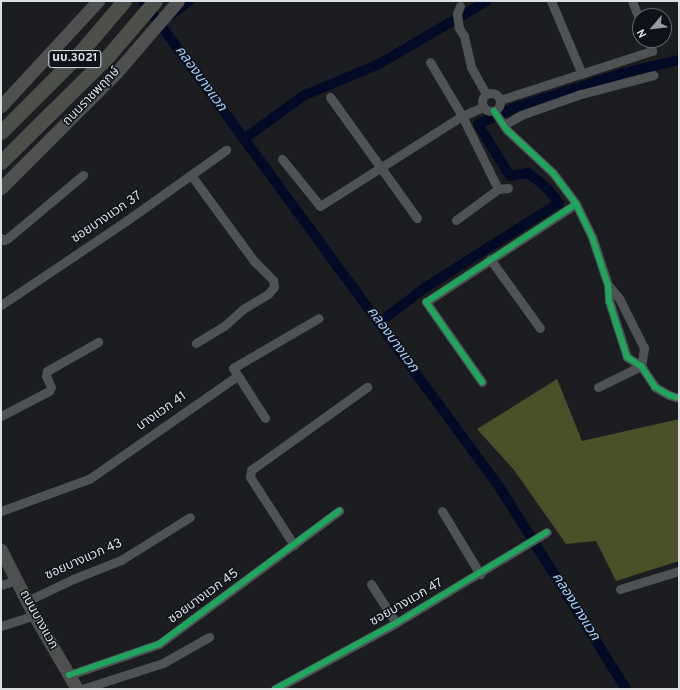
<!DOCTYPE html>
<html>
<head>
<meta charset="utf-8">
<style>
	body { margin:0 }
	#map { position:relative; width:680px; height:690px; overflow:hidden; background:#1b1d20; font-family:Overpass,"Noto Sans Thai",sans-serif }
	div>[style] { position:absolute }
	.forest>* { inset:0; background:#4b5029 }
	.canal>* { height:10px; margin:-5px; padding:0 5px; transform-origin:5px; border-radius:5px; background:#020a25 }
	.street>* { height:9px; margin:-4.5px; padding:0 4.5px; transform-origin:4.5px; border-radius:4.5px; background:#505356 }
	.street>.ring { margin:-4.5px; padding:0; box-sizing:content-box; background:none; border:9px solid #505356; border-radius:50% }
	.secondary>* { height:13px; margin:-6.5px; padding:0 6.5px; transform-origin:6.5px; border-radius:6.5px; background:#4f5151 }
	.primary>* { height:15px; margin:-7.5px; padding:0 7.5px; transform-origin:7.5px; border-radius:7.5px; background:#4d504a }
	.cycleway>* { height:6px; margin:-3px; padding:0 3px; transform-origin:3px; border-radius:3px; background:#20a55d }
	span { translate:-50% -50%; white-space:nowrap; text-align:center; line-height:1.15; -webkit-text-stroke:3px #0f1319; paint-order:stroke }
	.shield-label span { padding:1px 3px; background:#0f1319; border:1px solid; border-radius:3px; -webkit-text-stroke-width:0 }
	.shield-label { font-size:12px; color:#dcdfe4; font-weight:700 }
	.street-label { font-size:13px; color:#dcdfe4 }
	.water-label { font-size:14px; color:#a9cffe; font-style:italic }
	.frame { position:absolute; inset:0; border:2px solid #dcdfe4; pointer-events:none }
	.north { position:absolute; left:632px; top:8px; width:40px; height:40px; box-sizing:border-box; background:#0f1319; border:1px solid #61656a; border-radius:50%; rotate:242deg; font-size:11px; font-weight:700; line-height:16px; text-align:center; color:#dcdfe4 }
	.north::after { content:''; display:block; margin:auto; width:14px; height:18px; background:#989b9f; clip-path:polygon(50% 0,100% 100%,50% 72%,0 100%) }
</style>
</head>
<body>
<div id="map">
	<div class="forest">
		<div style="clip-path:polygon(557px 379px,582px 441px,679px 419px,679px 561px,616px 581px,596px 541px,566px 544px,514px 470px,477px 429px)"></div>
	</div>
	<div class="canal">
		<div style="left:143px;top:1px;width:604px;rotate:53.76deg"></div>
		<div style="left:500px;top:488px;width:237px;rotate:57.9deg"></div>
		<div style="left:172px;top:14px;width:21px;rotate:-37deg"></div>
		<div style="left:244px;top:139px;width:73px;rotate:-36.1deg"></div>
		<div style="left:303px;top:96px;width:82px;rotate:-22.8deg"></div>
		<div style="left:379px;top:64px;width:125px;rotate:-30.3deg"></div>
		<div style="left:380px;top:322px;width:58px;rotate:-37.3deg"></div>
		<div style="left:426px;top:287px;width:157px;rotate:-32.3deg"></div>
		<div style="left:559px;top:203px;width:21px;rotate:-129deg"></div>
		<div style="left:546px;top:187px;width:23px;rotate:-142deg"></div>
		<div style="left:528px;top:173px;width:18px;rotate:171deg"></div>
		<div style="left:510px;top:176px;width:61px;rotate:-121.6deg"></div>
		<div style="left:478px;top:124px;width:36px;rotate:-24deg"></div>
		<div style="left:511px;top:109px;width:118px;rotate:-17.8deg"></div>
		<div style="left:623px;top:73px;width:57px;rotate:-13.1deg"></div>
	</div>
	<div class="street">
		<div style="left:551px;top:1px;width:79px;rotate:67deg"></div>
		<div style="left:632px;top:1px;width:22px;rotate:68deg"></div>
		<div style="left:460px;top:6px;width:9px;rotate:111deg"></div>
		<div style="left:457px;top:14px;width:14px;rotate:82deg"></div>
		<div style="left:459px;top:28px;width:9px;rotate:58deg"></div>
		<div style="left:464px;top:36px;width:32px;rotate:77deg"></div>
		<div style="left:471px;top:67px;width:31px;rotate:61deg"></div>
		<div style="left:430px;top:62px;width:63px;rotate:59.3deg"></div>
		<div style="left:462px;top:116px;width:81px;rotate:63.7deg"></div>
		<div class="ring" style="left:482px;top:93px;width:9px;height:9px"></div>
		<div style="left:330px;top:97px;width:149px;rotate:54.3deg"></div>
		<div style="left:500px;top:100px;width:160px;rotate:-17.9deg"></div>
		<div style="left:652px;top:51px;width:12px;rotate:-110deg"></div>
		<div style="left:494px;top:111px;width:23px;rotate:56deg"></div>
		<div style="left:507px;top:130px;width:63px;rotate:43.1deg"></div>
		<div style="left:553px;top:173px;width:39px;rotate:53deg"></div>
		<div style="left:576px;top:204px;width:37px;rotate:64deg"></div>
		<div style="left:592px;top:237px;width:51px;rotate:71.6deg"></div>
		<div style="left:608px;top:285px;width:16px;rotate:86deg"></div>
		<div style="left:609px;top:301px;width:59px;rotate:72.2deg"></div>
		<div style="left:627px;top:357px;width:17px;rotate:33deg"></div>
		<div style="left:641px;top:366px;width:25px;rotate:56deg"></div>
		<div style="left:655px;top:387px;width:16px;rotate:30deg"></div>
		<div style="left:669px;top:395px;width:10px;rotate:17deg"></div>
		<div style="left:504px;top:125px;width:20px;rotate:-30deg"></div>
		<div style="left:521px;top:115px;width:64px;rotate:-19.3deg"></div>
		<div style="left:581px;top:94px;width:75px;rotate:-14.6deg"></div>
		<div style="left:282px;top:159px;width:60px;rotate:51deg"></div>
		<div style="left:320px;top:206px;width:168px;rotate:-32.4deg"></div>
		<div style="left:462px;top:116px;width:23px;rotate:-23deg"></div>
		<div style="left:191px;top:175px;width:107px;rotate:53.8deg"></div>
		<div style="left:254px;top:261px;width:27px;rotate:45deg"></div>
		<div style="left:273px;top:280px;width:7px;rotate:82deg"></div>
		<div style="left:274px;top:287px;width:9px;rotate:131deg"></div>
		<div style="left:268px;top:294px;width:29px;rotate:149deg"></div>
		<div style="left:243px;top:309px;width:25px;rotate:138deg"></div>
		<div style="left:224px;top:326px;width:33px;rotate:149deg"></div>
		<div style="left:456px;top:220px;width:52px;rotate:-36.4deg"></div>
		<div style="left:498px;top:189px;width:10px;rotate:-6deg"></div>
		<div style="left:1px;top:238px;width:4px;rotate:34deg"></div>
		<div style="left:4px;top:240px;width:4px;rotate:-27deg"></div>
		<div style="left:8px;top:238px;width:98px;rotate:-40deg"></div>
		<div style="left:490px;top:259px;width:85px;rotate:54.1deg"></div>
		<div style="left:608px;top:285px;width:17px;rotate:50deg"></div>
		<div style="left:619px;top:298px;width:56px;rotate:63.4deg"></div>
		<div style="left:644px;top:348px;width:18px;rotate:99deg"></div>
		<div style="left:1px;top:305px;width:151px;rotate:-33.9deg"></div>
		<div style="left:126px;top:221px;width:123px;rotate:-35.4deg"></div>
		<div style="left:482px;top:382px;width:98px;rotate:-125deg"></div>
		<div style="left:426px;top:302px;width:179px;rotate:-33.2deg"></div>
		<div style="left:598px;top:387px;width:48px;rotate:-26deg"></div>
		<div style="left:1px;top:416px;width:54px;rotate:-27.5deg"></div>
		<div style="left:49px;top:391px;width:4px;rotate:-63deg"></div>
		<div style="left:51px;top:387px;width:12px;rotate:-114deg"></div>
		<div style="left:46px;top:376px;width:5px;rotate:-79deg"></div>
		<div style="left:47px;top:371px;width:59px;rotate:-29.6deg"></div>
		<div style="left:265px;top:418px;width:59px;rotate:-122.6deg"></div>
		<div style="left:233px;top:368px;width:99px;rotate:-30.2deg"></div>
		<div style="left:1px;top:511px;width:94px;rotate:-20deg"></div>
		<div style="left:89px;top:479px;width:180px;rotate:-34.8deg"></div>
		<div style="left:442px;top:511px;width:74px;rotate:58.9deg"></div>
		<div style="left:294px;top:545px;width:81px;rotate:-122.9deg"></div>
		<div style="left:250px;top:477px;width:7px;rotate:-82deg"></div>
		<div style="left:251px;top:470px;width:143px;rotate:-35.6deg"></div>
		<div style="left:371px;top:584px;width:46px;rotate:57.3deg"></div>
		<div style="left:1px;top:585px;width:17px;rotate:-17deg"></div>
		<div style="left:620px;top:589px;width:62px;rotate:-17deg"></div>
		<div style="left:27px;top:601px;width:51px;rotate:-25.6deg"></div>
		<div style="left:73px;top:579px;width:52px;rotate:-21.6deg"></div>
		<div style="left:121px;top:560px;width:81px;rotate:-31.9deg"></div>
		<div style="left:1px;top:626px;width:35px;rotate:-18deg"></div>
		<div style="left:69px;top:675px;width:95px;rotate:-19deg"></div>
		<div style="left:159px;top:644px;width:224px;rotate:-36.5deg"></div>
		<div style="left:82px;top:689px;width:85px;rotate:-17.8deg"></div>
		<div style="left:163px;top:663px;width:53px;rotate:-29.5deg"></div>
		<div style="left:275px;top:689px;width:138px;rotate:-28.6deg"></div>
		<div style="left:396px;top:623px;width:176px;rotate:-31.1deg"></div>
	</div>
	<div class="secondary">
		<div style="left:1px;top:106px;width:143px;rotate:-47.3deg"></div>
		<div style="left:1px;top:188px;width:161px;rotate:-45deg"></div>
		<div style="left:115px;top:74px;width:96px;rotate:-49.2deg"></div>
		<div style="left:1px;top:550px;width:73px;rotate:63.1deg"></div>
		<div style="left:34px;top:615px;width:86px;rotate:59.8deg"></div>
	</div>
	<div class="primary">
		<div style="left:1px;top:132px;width:109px;rotate:-45deg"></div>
		<div style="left:78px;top:55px;width:71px;rotate:-49.6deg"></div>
		<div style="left:1px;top:162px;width:151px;rotate:-44.7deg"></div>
		<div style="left:108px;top:56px;width:72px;rotate:-49.5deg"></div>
	</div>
	<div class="cycleway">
		<div style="left:494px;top:111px;width:23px;rotate:56deg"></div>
		<div style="left:507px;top:130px;width:63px;rotate:43.1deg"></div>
		<div style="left:553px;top:173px;width:39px;rotate:53deg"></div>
		<div style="left:576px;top:204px;width:37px;rotate:64deg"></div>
		<div style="left:592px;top:237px;width:51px;rotate:71.6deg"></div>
		<div style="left:608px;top:285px;width:16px;rotate:86deg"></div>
		<div style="left:609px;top:301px;width:59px;rotate:72.2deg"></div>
		<div style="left:627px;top:357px;width:17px;rotate:33deg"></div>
		<div style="left:641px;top:366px;width:25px;rotate:56deg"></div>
		<div style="left:655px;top:387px;width:16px;rotate:30deg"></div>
		<div style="left:669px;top:395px;width:10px;rotate:17deg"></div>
		<div style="left:482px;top:382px;width:98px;rotate:-125deg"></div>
		<div style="left:426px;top:302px;width:179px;rotate:-33.2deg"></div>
		<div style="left:69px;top:675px;width:95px;rotate:-19deg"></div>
		<div style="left:159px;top:644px;width:224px;rotate:-36.5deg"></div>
		<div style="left:275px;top:689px;width:138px;rotate:-28.6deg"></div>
		<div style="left:396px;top:623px;width:176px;rotate:-31.1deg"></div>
	</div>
	<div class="shield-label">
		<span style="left:75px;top:59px">นบ.3021</span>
	</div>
	<div class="street-label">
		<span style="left:92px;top:97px;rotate:-46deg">ถนนราชพฤกษ์</span>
		<span style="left:107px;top:218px;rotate:-34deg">ซอยบางแวก 37</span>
		<span style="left:162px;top:412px;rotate:-35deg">บางแวก 41</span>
		<span style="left:84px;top:560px;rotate:-24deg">ซอยบางแวก 43</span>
		<span style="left:204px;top:597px;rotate:-36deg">ซอยบางแวก 45</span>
		<span style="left:407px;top:603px;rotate:-30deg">ซอยบางแวก 47</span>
		<span style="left:38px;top:620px;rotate:61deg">ถนนบางแวก</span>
	</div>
	<div class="water-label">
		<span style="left:200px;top:79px;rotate:54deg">คลองบางแวก</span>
		<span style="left:392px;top:340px;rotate:54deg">คลองบางแวก</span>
		<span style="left:575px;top:607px;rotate:58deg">คลองบางแวก</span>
	</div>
	<div class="frame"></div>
	<div class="north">N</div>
</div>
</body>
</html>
